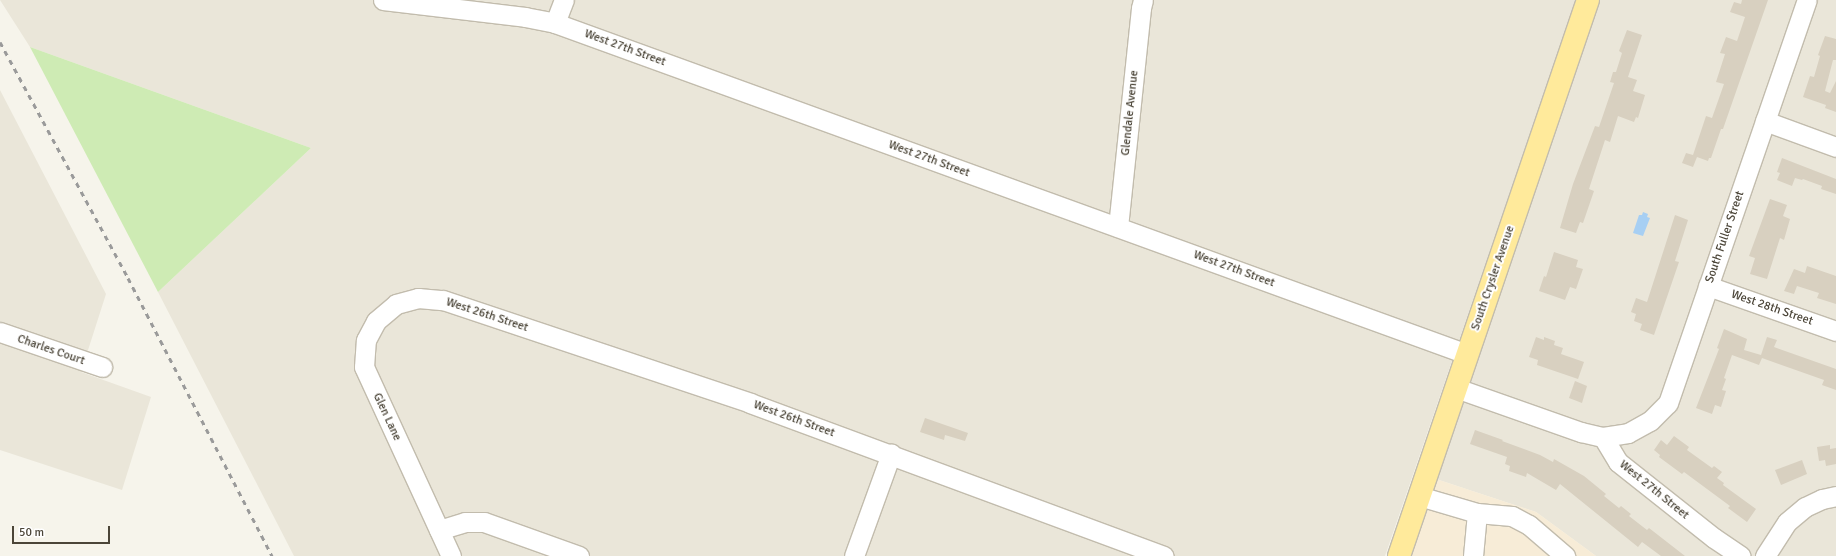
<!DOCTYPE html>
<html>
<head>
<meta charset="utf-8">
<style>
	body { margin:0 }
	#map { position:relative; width:1836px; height:556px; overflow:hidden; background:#f6f4eb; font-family:Signika,sans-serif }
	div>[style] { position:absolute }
	.residential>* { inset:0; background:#eae6d9 }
	.commercial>* { inset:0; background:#f7ecd7 }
	.green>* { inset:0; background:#ceebb4 }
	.water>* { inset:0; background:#a7cff3 }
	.building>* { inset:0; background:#d8d0c0 }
	.roads { filter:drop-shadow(1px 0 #c2bcad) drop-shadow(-1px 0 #c2bcad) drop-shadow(0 1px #c2bcad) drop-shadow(0 -1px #c2bcad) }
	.minor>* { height:19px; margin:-9.5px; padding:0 9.5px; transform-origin:9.5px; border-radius:9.5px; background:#fff }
	.major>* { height:22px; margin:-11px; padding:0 11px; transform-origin:11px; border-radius:11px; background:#ffea9b }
	.rail>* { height:3px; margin-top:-1.5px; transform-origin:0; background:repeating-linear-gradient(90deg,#9a9a9a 0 5px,transparent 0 10px) }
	span { translate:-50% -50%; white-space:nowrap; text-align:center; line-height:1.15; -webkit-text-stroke:4px #fff; paint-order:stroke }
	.street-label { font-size:12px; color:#4b4538 }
	.scale { position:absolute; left:12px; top:526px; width:98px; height:18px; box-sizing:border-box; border:2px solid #4b4538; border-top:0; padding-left:5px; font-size:12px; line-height:14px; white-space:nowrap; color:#4b4538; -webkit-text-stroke:3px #fff; paint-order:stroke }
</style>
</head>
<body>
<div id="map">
	<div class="residential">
		<div style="clip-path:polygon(0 0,1576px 0,1385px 556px,294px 556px,158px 292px,311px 148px,30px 47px)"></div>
		<div style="clip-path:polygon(1599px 0,1836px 0,1836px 556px,1596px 556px,1536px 512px,1436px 479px)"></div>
		<div style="clip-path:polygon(0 90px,106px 294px,81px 372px,151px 397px,122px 490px,0 450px)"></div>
	</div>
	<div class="commercial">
		<div style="clip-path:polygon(1436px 479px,1536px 512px,1596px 556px,1409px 556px)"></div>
	</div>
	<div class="green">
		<div style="clip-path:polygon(30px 47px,311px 148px,158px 292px)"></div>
	</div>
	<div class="water">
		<div style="clip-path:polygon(1643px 212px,1648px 214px,1647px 217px,1650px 218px,1643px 236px,1633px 233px,1639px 215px,1642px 215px)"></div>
	</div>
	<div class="building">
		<div style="clip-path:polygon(1742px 0,1768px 0,1723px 129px,1721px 129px,1711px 158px,1709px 158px,1708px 161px,1697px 157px,1693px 167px,1682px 163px,1686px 153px,1693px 155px,1706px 116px,1712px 118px,1724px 84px,1716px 82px,1725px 54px,1720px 53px,1726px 37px,1737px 41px,1745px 17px,1730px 12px,1734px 2px,1741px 4px)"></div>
		<div style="clip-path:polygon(1627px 30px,1642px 35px,1628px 77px,1637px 80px,1633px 91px,1645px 95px,1638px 118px,1636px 117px,1634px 122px,1618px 116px,1610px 142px,1605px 140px,1589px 189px,1594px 191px,1583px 223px,1580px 222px,1576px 233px,1560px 228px,1573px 184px,1595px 126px,1599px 127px,1614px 83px,1610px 82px,1613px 72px,1616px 72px,1622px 53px,1619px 51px)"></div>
		<div style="clip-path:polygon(1825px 36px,1836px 39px,1836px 60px,1833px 60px,1825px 91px,1830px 93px,1836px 81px,1836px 112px,1825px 108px,1826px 105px,1803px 97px,1810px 76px,1814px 77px,1820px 56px,1818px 55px)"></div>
		<div style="clip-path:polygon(1782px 158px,1836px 179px,1836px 194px,1821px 189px,1822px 186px,1803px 179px,1802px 180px,1795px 178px,1792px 186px,1777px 180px,1780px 173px,1777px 172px)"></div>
		<div style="clip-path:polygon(1770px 199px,1787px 205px,1783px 216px,1790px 219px,1784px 240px,1780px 238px,1767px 279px,1750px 274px,1755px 258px,1749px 256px)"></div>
		<div style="clip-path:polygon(1675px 215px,1688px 220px,1675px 261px,1679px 262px,1654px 335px,1640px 330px,1642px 324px,1634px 321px,1636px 314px,1631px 312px,1636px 298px,1647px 302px)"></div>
		<div style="clip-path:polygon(1554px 252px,1578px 260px,1576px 267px,1583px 269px,1576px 289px,1570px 287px,1565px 300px,1539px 291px,1544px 276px,1546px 277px)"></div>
		<div style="clip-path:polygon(1807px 266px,1836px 276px,1836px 304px,1817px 298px,1819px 293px,1797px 286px,1794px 294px,1784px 291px,1794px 269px,1805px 273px)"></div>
		<div style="clip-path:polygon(1724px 329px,1747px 339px,1744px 350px,1761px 355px,1767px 337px,1777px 340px,1774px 347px,1836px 369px,1836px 390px,1822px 385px,1824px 380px,1762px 358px,1759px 365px,1732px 355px,1724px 378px,1726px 379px,1722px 390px,1726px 391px,1721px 407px,1715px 405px,1712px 414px,1696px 408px,1719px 349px,1717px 348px)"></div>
		<div style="clip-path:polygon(1536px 337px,1544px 340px,1544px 337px,1555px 341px,1554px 345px,1563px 348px,1561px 354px,1584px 362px,1578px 379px,1537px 365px,1538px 360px,1529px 357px)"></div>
		<div style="clip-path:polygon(1575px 381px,1587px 386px,1582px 403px,1569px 398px)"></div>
		<div style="clip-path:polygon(925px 418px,968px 433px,965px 441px,945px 435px,944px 440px,920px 432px)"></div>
		<div style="clip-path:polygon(1475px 430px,1503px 440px,1502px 441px,1540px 455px,1553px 462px,1554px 459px,1584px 476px,1606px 494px,1604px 496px,1619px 508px,1621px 506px,1631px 514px,1629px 516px,1647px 530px,1649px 528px,1685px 556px,1661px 556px,1642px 542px,1638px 547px,1560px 484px,1556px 490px,1527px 473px,1526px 477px,1509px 471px,1510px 466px,1505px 464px,1507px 457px,1470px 444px)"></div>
		<div style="clip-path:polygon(1674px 436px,1689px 447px,1687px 450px,1712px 468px,1714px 466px,1722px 472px,1717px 478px,1724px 483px,1723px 485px,1756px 509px,1747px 522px,1728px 508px,1730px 506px,1684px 472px,1682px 474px,1659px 457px,1660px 455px,1654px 450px,1661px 440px,1667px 445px)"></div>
		<div style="clip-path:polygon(1830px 445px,1830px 449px,1836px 448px,1836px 464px,1826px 466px,1825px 460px,1819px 461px,1817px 447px)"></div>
		<div style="clip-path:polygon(1802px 460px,1807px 474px,1781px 485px,1775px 470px)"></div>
	</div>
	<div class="roads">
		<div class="minor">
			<div style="left:383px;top:0;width:143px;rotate:6.8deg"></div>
			<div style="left:525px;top:17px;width:31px;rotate:11deg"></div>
			<div style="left:555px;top:23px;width:970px;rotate:19.95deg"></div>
			<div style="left:555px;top:23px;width:25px;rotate:-69deg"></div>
			<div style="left:1765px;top:121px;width:76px;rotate:20.1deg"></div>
			<div style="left:1118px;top:227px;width:220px;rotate:-84deg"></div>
			<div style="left:1141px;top:8px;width:8px;rotate:-76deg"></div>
			<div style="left:1708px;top:286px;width:136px;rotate:19.4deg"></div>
			<div style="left:0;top:332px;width:108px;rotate:18.9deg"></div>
			<div style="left:1456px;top:388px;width:133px;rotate:19.4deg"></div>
			<div style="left:1581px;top:432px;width:23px;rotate:13deg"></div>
			<div style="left:1603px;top:437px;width:29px;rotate:59deg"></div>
			<div style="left:1618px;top:462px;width:122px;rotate:38.4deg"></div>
			<div style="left:1714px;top:538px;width:32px;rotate:34deg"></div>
			<div style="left:1603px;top:437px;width:25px;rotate:-9deg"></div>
			<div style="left:1628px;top:433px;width:25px;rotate:-29deg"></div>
			<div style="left:1650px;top:421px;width:25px;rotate:-45deg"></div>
			<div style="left:1668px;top:403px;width:426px;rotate:-71deg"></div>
			<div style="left:1419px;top:496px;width:60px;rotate:16.3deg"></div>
			<div style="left:1477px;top:513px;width:35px;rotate:5deg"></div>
			<div style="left:1512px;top:516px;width:19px;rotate:28deg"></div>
			<div style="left:1529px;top:525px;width:48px;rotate:40.7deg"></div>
			<div style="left:439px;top:530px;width:27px;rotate:-17deg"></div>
			<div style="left:465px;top:522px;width:19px"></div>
			<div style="left:484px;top:522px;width:101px;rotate:19.7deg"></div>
			<div style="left:451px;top:556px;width:208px;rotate:-114.7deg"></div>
			<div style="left:364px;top:367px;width:27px;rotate:-86deg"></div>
			<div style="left:366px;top:340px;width:21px;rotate:-62deg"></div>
			<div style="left:376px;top:321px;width:26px;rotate:-40deg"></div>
			<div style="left:396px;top:304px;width:23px;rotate:-15deg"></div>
			<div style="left:418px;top:298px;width:25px;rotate:5deg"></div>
			<div style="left:443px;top:300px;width:324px;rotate:18.5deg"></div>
			<div style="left:750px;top:403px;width:441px;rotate:20.3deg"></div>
			<div style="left:854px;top:556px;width:109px;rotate:-70.1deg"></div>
			<div style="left:1473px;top:556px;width:43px;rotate:-84.7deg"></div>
			<div style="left:1765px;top:556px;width:40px;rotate:-57.1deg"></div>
			<div style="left:1787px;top:522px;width:23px;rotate:-40deg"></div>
			<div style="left:1805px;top:507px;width:19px;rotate:-25deg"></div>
			<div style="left:1822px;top:499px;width:14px;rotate:-12deg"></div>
		</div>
		<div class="major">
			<div style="left:1399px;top:556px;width:587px;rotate:-71.23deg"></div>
		</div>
	</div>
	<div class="rail">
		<div style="left:0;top:42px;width:268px;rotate:61.5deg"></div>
		<div style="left:128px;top:278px;width:313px;rotate:62.6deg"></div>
	</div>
	<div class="street-label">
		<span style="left:625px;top:48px;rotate:20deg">West 27th Street</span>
		<span style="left:1130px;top:113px;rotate:-84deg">Glendale Avenue</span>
		<span style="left:929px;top:159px;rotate:20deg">West 27th Street</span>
		<span style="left:1725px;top:237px;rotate:-71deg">South Fuller Street</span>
		<span style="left:1234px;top:269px;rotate:20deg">West 27th Street</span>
		<span style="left:1493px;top:278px;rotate:-71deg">South Crysler Avenue</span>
		<span style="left:1772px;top:308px;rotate:19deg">West 28th Street</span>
		<span style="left:487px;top:315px;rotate:18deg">West 26th Street</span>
		<span style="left:51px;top:350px;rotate:19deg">Charles Court</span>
		<span style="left:387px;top:417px;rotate:65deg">Glen Lane</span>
		<span style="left:794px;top:419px;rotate:20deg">West 26th Street</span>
		<span style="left:1654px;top:490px;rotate:39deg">West 27th Street</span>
	</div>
	<div class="scale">50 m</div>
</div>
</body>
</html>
